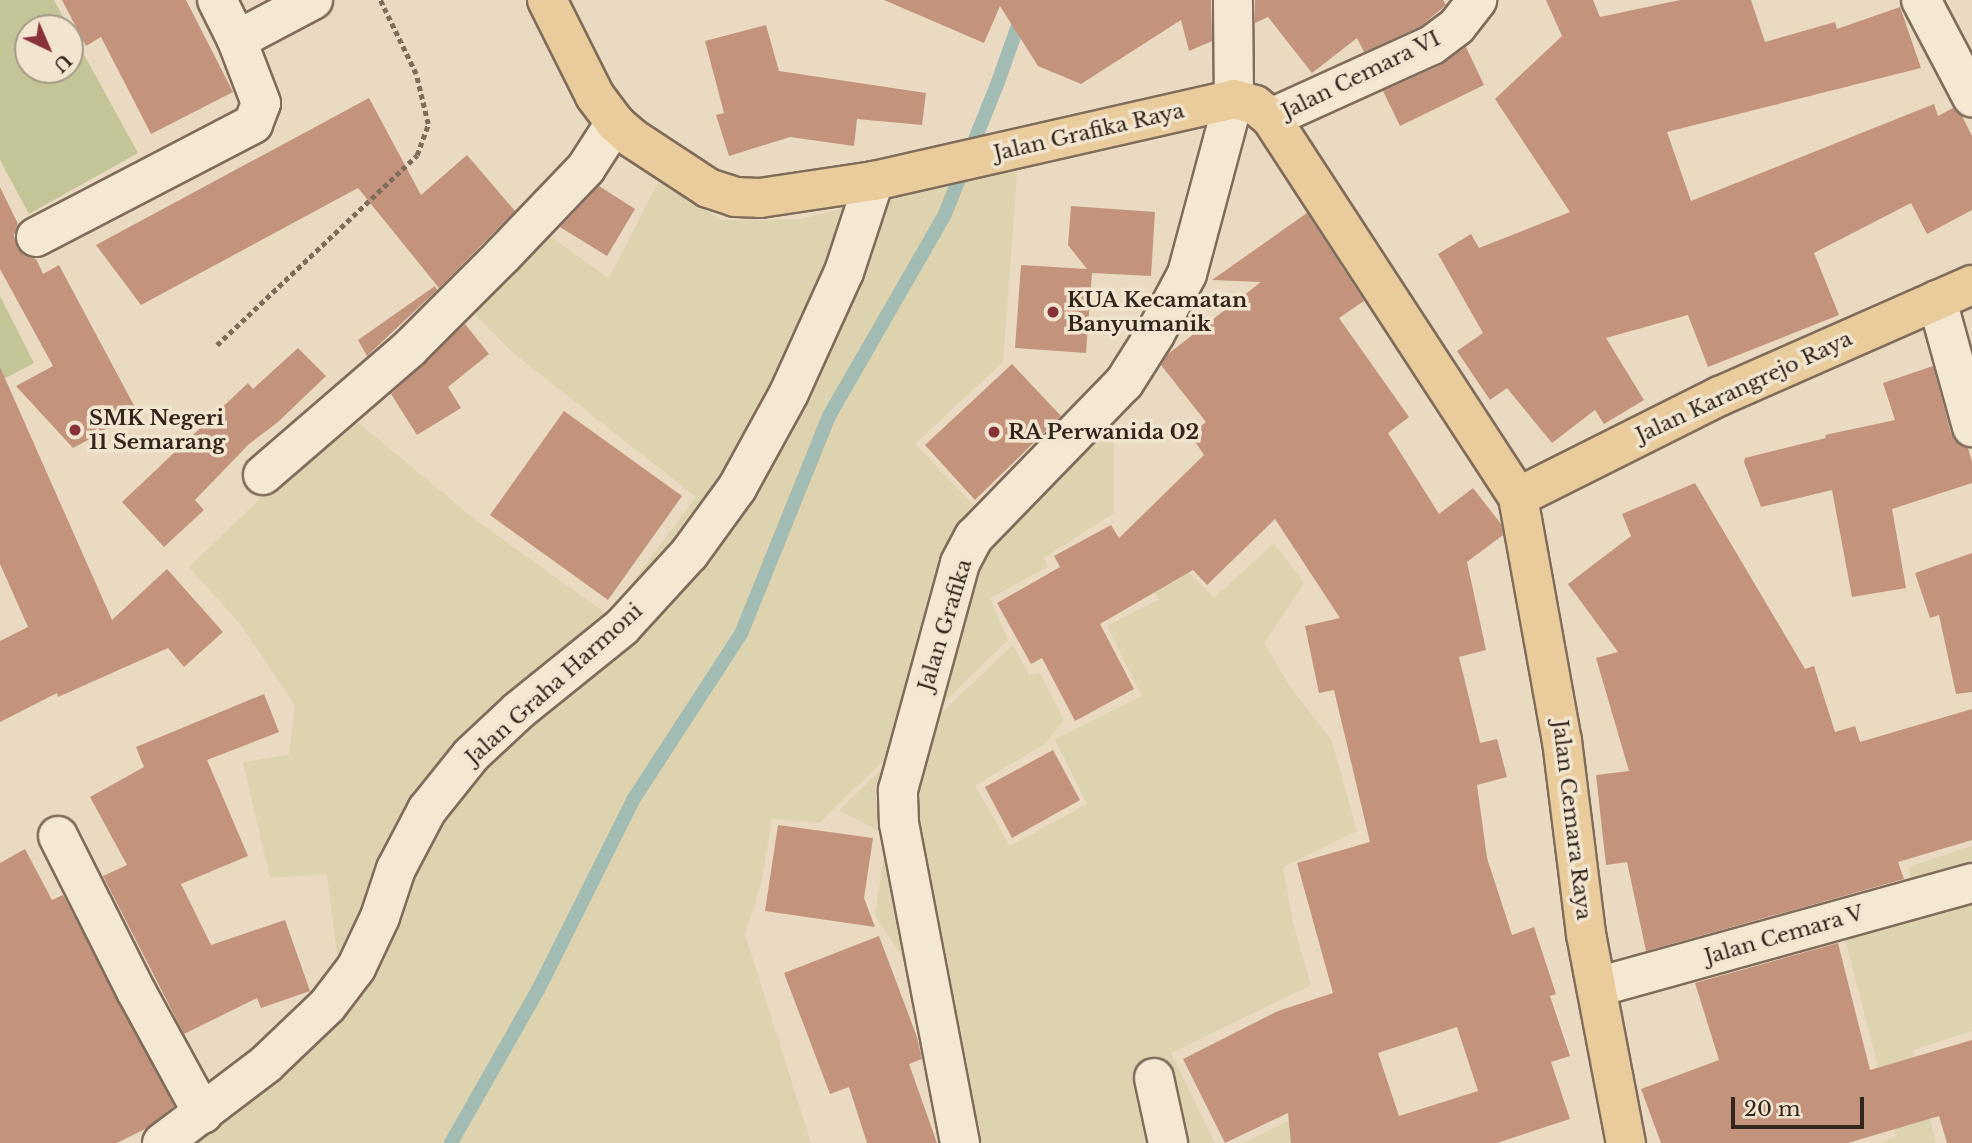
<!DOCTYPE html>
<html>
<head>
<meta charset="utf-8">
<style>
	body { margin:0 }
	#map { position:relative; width:1972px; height:1143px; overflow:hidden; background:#e9dac1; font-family:"Libre Baskerville",serif }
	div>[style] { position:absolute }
	.farmland>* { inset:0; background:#ddd3af }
	.green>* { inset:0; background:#c3c597 }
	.stream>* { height:14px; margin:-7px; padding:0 7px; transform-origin:7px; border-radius:7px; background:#a3bcb3 }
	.building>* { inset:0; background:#c3947b }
	.path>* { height:4.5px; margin-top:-2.25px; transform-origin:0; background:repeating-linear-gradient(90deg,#806c5b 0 5px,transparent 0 8.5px) }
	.roads { filter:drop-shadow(2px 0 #806c5b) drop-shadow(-2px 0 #806c5b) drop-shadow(0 2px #806c5b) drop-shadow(0 -2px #806c5b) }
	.minor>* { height:38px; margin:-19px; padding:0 19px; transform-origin:19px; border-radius:19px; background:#f5e8d3 }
	.major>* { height:38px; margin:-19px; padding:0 19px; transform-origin:19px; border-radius:19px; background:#e9cb9c }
	.dots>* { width:19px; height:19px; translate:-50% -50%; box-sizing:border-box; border:4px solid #f1e5d0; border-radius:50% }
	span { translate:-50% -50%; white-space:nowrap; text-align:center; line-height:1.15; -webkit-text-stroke:7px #f1e5d0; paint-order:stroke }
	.street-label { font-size:21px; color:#32261d }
	.poi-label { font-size:21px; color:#32261d; font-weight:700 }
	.left { translate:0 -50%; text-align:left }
	.north { position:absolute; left:14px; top:14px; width:70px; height:70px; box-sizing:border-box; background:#f1e5d0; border:2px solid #a59988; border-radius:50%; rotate:136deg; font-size:19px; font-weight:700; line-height:28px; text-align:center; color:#32261d }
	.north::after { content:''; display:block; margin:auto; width:24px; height:32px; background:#893138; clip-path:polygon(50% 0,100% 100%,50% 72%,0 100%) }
	.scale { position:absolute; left:1731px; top:1097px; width:133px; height:32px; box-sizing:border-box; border:4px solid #32261d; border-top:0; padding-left:9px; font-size:21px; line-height:24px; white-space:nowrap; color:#32261d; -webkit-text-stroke:5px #f1e5d0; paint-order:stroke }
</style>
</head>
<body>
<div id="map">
	<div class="farmland">
		<div style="clip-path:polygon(1018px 163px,1003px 362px,915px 444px,990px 522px,1114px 406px,1114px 513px,1044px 558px,1048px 567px,990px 598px,1008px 640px,819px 823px,772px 819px,762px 880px,745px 934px,811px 1143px,193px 1143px,345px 1018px,327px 874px,270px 878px,243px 762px,289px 755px,295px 705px,241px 625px,189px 567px,348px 414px,473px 518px,608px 615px,696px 497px,512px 352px,467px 306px,546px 234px,609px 278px,659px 181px,721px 220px,801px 219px)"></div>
		<div style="clip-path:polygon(1137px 520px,1214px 598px,1274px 543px,1304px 583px,1264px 643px,1289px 685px,1332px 741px,1357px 831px,1283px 867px,1293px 923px,1311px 985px,1171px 1053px,1215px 1143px,973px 1143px,951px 1032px,875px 915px,887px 835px,839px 810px,1013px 645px,1029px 675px,1040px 673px,1064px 720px,1047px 742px,975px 786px,1010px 846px,1087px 804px,1055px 739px,1142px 696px,1107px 626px,1159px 600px,1123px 536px)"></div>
		<div style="clip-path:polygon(1972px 846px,1972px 1031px,1912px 1050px,1936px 1143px,1879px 1143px,1896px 1137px,1842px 927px,1914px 910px,1909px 867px)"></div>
		<div style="clip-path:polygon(1317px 1108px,1330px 1143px,1243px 1143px)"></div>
	</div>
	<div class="green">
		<div style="clip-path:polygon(0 0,54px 0,69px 28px,28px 28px,28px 70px,70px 70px,70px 29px,138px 153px,29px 214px,0 160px)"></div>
		<div style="clip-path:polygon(0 296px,34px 363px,0 381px)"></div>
	</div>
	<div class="stream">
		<div style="left:451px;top:1143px;width:176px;rotate:-60.4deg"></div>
		<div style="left:538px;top:990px;width:212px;rotate:-63.4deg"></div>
		<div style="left:633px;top:800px;width:198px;rotate:-57deg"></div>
		<div style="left:741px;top:634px;width:235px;rotate:-68deg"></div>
		<div style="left:829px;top:416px;width:233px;rotate:-60.1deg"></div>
		<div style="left:945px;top:214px;width:142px;rotate:-68.1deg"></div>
		<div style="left:998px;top:82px;width:87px;rotate:-70.5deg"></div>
	</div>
	<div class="building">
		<div style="clip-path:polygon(62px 0,186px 0,233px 92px,151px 134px,101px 37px,86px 46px)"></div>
		<div style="clip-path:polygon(884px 0,1211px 0,1212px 41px,1189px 51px,1181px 20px,1081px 84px,1038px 66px,1000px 6px,984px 43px)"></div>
		<div style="clip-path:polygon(1255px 0,1443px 0,1446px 5px,1421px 26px,1364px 52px,1357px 38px,1312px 73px,1268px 17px,1255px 23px)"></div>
		<div style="clip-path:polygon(1546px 0,1593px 0,1600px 17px,1680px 0,1751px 0,1765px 42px,1835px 22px,1837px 29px,1900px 7px,1921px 68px,1667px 132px,1691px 201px,1934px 104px,1938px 116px,1953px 108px,1962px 116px,1972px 136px,1972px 210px,1927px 234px,1911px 203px,1814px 253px,1839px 315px,1708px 367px,1688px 315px,1606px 338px,1644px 400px,1604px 424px,1595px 410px,1552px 443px,1507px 388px,1490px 400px,1457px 351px,1483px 333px,1438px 254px,1471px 234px,1479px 248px,1570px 212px,1495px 99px,1562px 36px)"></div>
		<div style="clip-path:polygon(766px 25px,779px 71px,926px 93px,922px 125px,857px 119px,854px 146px,790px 137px,729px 156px,716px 115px,724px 113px,705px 41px)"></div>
		<div style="clip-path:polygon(1466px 47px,1484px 85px,1400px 126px,1383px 91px,1441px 65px)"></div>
		<div style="clip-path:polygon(369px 98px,421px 195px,467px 155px,515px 211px,439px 288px,358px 188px,141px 305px,96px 245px)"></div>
		<div style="clip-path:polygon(599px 186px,635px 209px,607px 256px,560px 227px)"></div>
		<div style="clip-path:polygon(0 187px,18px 224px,14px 235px,17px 248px,25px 256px,36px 259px,43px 274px,59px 265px,138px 413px,73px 448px,16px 386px,53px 366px,0 269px)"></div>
		<div style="clip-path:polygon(1071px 206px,1155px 212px,1151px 276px,1092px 273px,1086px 353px,1015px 348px,1021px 265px,1087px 269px,1068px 245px)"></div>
		<div style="clip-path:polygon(evenodd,1307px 213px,1364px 301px,1339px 318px,1409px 417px,1388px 433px,1439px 514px,1473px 488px,1501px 524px,1503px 535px,1467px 562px,1486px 650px,1459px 657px,1480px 743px,1497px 739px,1507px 777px,1477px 785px,1487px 858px,1512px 935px,1534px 927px,1556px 994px,1550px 996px,1570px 1056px,1551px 1062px,1570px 1119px,1497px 1143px,1291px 1143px,1288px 1113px,1225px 1143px,1183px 1059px,1278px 1011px,1333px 993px,1297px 863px,1370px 842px,1334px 690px,1319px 693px,1305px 626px,1340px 618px,1275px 519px,1207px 585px,1193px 570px,1100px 624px,1134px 689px,1075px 721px,1042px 658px,1031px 664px,997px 603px,1060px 567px,1054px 556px,1111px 525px,1119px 538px,1204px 455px,1190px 434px,1206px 422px,1161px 365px,1168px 354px,1261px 282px,1212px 280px,1307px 213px,1457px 1027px,1478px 1091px,1399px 1116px,1378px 1053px,1457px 1027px)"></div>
		<div style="clip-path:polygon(435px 286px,437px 290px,367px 356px,358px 340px)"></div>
		<div style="clip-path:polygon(465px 324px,489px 354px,448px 387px,461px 408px,417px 435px,391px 394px)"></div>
		<div style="clip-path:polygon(298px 348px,326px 376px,278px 422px,249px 444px,195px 500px,204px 510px,164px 547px,122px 502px,248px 383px,253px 389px)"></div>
		<div style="clip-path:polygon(1012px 364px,1061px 416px,975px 500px,925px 445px)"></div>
		<div style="clip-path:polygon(1933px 366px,1951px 433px,1957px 443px,1968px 448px,1972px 462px,1972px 483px,1892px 509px,1906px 588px,1852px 597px,1832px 490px,1761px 507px,1744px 462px,1745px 458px,1826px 438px,1825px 435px,1895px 420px,1883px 383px)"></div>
		<div style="clip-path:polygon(0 367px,112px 620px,167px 569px,223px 632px,184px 667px,168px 648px,58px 697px,57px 693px,0 722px,0 641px,28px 627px,0 564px)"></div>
		<div style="clip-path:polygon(564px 411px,682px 496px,608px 600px,490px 515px)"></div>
		<div style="clip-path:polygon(1695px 483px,1805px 669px,1814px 666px,1835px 732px,1855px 726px,1860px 742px,1972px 709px,1972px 840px,1898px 862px,1904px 879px,1646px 951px,1627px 862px,1606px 865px,1596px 775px,1629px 771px,1596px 658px,1618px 652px,1568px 584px,1631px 536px,1622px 514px)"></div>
		<div style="clip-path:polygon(1972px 553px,1972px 692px,1956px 694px,1939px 615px,1930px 618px,1915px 573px)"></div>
		<div style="clip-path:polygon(264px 694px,279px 732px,207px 760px,248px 856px,181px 884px,211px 945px,285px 920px,310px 991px,261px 1008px,257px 998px,184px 1034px,103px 876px,127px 865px,90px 797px,144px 767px,136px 747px)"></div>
		<div style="clip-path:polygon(1053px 750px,1080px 800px,1012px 838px,985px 787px)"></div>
		<div style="clip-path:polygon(778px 825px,873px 838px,864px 898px,875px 927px,765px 911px)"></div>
		<div style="clip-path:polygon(25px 849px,52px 900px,63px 895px,174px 1106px,147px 1128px,117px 1143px,0 1143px,0 863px)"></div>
		<div style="clip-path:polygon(879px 936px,917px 1037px,922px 1059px,909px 1064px,937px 1143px,867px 1143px,849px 1087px,830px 1094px,784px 973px)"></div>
		<div style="clip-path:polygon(1838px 943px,1870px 1070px,1972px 1040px,1972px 1143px,1947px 1143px,1939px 1116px,1848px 1143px,1661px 1143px,1641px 1089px,1719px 1060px,1695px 983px)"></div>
	</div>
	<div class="path">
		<div style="left:217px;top:345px;width:276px;rotate:-43.5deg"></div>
		<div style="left:417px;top:155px;width:33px;rotate:-70deg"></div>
		<div style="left:428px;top:124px;width:51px;rotate:-103.5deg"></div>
		<div style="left:416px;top:74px;width:82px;rotate:-115.9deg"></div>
	</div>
	<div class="roads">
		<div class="minor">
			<div style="left:217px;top:0;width:45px;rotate:63.4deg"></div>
			<div style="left:1921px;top:0;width:110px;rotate:62.3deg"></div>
			<div style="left:1271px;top:118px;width:177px;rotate:-24.4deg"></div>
			<div style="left:1432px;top:45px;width:31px;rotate:-37deg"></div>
			<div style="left:1457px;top:26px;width:33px;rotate:-52deg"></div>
			<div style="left:36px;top:237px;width:245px;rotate:-27.5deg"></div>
			<div style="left:253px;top:124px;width:22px;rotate:-69deg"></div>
			<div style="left:261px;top:103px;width:67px;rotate:-110.9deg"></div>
			<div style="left:237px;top:40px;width:86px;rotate:-27.8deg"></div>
			<div style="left:1937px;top:300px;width:132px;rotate:74.6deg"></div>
			<div style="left:263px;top:475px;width:194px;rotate:-40.8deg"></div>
			<div style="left:410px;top:348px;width:130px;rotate:-45deg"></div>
			<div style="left:502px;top:256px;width:122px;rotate:-46.3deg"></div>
			<div style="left:586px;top:168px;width:54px;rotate:-57.2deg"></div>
			<div style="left:58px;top:836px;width:174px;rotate:63.3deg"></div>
			<div style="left:136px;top:991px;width:140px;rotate:61.4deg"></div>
			<div style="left:1597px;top:987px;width:389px;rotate:-15.5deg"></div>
			<div style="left:1154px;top:1078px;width:66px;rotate:77.8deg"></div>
			<div style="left:162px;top:1143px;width:131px;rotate:-37.2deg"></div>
			<div style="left:266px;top:1064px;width:84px;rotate:-43.6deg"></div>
			<div style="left:327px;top:1006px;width:48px;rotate:-52.7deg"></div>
			<div style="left:356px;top:968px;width:56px;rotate:-64.8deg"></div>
			<div style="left:380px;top:917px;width:51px;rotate:-71.6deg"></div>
			<div style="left:396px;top:869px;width:67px;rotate:-62.3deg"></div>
			<div style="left:427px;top:810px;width:70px;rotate:-51.3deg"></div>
			<div style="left:471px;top:755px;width:64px;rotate:-43.1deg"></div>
			<div style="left:518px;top:711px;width:134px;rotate:-38.9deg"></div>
			<div style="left:622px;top:627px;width:99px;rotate:-47.5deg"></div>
			<div style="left:689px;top:554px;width:82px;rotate:-54deg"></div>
			<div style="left:737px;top:488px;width:108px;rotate:-61.3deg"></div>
			<div style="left:789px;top:393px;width:133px;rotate:-65.6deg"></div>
			<div style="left:844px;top:272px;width:96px;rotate:-71.8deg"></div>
			<div style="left:960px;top:1143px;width:325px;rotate:-100.8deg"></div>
			<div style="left:899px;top:824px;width:34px;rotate:-92deg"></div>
			<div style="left:898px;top:790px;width:235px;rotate:-74.7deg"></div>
			<div style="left:960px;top:563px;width:30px;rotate:-62deg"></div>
			<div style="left:974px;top:537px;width:215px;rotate:-45.8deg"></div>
			<div style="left:1124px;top:383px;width:58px;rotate:-57.7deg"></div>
			<div style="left:1155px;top:334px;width:68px;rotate:-61.9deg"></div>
			<div style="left:1187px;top:274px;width:181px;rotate:-75deg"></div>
			<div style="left:1234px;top:99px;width:99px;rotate:-90.6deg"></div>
		</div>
		<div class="major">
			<div style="left:547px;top:0;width:107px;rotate:63.4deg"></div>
			<div style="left:595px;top:96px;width:34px;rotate:53deg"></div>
			<div style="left:615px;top:123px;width:23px;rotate:41deg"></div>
			<div style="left:632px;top:138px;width:91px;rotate:33.3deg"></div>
			<div style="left:708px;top:188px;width:28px;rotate:18deg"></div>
			<div style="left:735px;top:197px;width:25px;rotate:2deg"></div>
			<div style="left:760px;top:198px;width:115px;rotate:-8.5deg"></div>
			<div style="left:874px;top:181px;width:369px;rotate:-12.8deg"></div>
			<div style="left:1234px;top:99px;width:22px;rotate:16deg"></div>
			<div style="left:1255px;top:105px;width:21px;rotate:39deg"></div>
			<div style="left:1271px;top:118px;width:452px;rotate:56.9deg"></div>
			<div style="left:1518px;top:497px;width:248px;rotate:79.8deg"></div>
			<div style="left:1562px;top:741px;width:194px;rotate:82.9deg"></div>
			<div style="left:1586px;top:934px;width:213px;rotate:79.2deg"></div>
			<div style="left:1518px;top:497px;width:226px;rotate:-26.6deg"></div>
			<div style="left:1720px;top:396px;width:275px;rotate:-23.8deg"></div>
		</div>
	</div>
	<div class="dots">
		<div style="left:1053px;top:312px;background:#893138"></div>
		<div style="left:75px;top:430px;background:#893138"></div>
		<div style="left:994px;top:432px;background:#893138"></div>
	</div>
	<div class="street-label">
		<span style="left:1361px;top:75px;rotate:-26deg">Jalan Cemara VI</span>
		<span style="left:1089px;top:132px;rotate:-13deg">Jalan Grafika Raya</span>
		<span style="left:1744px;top:387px;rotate:-25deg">Jalan Karangrejo Raya</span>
		<span style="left:945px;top:625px;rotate:-73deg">Jalan Grafika</span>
		<span style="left:554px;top:684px;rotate:-42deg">Jalan Graha Harmoni</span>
		<span style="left:1572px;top:820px;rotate:83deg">Jalan Cemara Raya</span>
		<span style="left:1784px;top:935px;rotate:-16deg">Jalan Cemara V</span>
	</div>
	<div class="poi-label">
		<span class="left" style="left:1067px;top:312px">KUA Kecamatan<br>Banyumanik</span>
		<span class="left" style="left:89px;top:430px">SMK Negeri<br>11 Semarang</span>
		<span class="left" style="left:1008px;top:432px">RA Perwanida 02</span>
	</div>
	<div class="north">U</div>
	<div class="scale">20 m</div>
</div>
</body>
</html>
